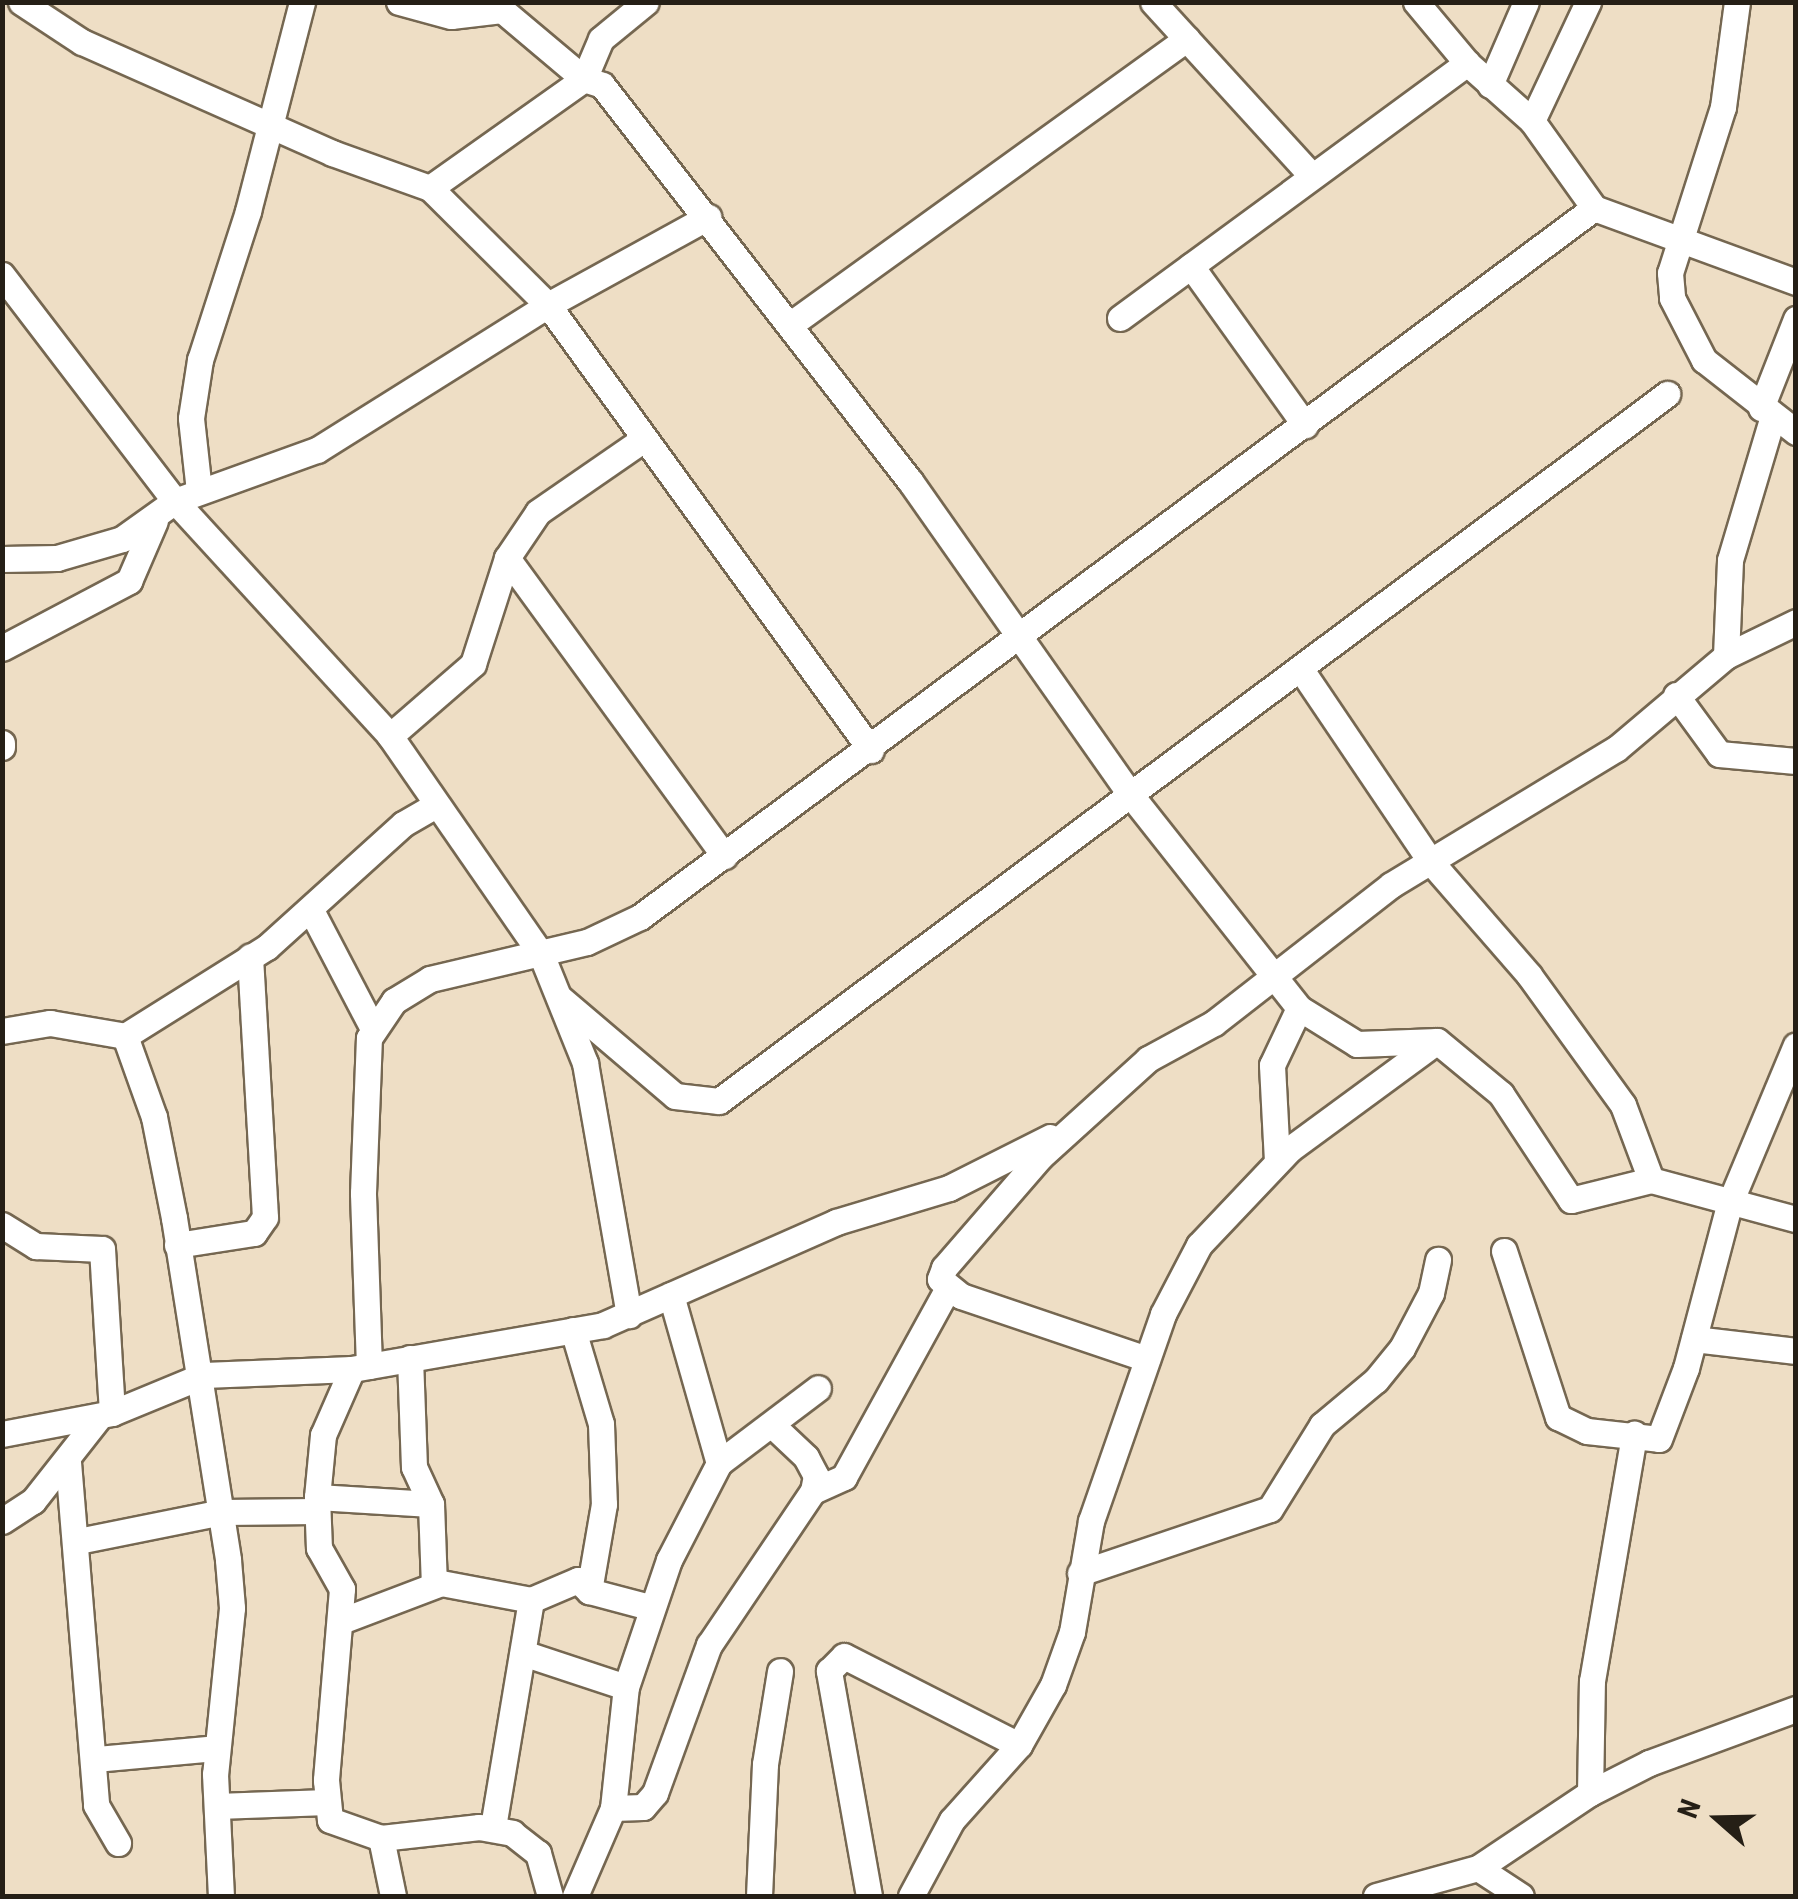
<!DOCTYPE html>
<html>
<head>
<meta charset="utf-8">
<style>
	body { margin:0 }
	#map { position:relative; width:1798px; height:1899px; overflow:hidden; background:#eedec5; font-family:"Roboto Condensed",sans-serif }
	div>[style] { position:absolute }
	.roads { filter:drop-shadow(2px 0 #756751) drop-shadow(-2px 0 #756751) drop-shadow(0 2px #756751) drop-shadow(0 -2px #756751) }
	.street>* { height:25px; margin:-12.5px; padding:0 12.5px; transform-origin:12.5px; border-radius:12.5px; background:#fff }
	span { translate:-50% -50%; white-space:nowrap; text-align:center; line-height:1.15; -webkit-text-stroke:9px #eedec5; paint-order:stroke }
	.frame { position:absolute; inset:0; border:5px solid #251f16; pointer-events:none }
	.north { position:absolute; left:1668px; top:1769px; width:100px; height:100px; -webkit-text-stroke:8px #eedec5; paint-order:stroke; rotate:290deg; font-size:28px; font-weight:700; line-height:40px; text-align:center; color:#251f16 }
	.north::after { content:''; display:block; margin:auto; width:35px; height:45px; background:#251f16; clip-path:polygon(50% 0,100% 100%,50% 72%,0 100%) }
</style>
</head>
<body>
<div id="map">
	<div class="roads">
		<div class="street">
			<div style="left:21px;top:2px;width:73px;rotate:33.3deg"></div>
			<div style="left:82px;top:42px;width:274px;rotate:23.9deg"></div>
			<div style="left:332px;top:153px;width:104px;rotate:19.7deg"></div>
			<div style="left:430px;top:188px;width:166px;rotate:44.8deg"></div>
			<div style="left:548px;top:305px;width:550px;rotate:54.03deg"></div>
			<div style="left:399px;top:2px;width:54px;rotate:15.1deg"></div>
			<div style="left:451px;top:16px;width:51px;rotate:-6.7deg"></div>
			<div style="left:502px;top:10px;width:107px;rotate:40.1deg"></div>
			<div style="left:584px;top:79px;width:19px;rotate:18deg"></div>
			<div style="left:602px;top:85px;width:502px;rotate:52.13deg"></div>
			<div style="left:910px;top:481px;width:383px;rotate:54.9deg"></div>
			<div style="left:1130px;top:794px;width:273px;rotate:51.7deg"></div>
			<div style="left:1299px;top:1008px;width:68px;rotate:31.8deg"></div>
			<div style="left:1357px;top:1044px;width:80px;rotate:-2.1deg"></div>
			<div style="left:1437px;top:1041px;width:83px;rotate:39.6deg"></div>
			<div style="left:1501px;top:1094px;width:127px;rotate:56.6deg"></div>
			<div style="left:1571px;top:1200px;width:82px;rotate:-14deg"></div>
			<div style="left:1651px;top:1180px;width:150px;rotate:15.1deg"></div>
			<div style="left:1153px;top:2px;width:234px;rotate:47.6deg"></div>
			<div style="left:1416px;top:2px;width:80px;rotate:50.1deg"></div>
			<div style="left:1467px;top:63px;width:87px;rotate:41.7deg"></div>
			<div style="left:1532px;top:121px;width:107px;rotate:54.5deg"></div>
			<div style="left:1594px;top:208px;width:215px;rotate:20.1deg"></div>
			<div style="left:1737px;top:2px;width:106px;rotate:97.6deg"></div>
			<div style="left:1723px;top:107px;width:174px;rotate:107.7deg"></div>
			<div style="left:1670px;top:273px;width:25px;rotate:85deg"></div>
			<div style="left:1672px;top:298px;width:70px;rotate:62.7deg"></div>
			<div style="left:1704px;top:360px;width:117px;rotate:38deg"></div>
			<div style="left:1490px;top:85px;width:90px;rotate:-66.6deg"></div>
			<div style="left:1532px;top:121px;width:132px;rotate:-64.8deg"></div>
			<div style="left:430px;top:188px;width:189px;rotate:-35.3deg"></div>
			<div style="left:584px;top:79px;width:43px;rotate:-67deg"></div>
			<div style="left:601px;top:39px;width:58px;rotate:-39.4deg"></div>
			<div style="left:1191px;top:266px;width:196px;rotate:54.4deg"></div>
			<div style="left:2px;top:275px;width:285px;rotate:52.6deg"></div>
			<div style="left:175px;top:501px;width:319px;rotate:47.5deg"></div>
			<div style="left:390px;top:736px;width:265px;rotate:55.3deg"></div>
			<div style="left:541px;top:954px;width:118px;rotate:68deg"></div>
			<div style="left:585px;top:1063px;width:256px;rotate:80.1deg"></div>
			<div style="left:1120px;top:318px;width:431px;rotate:-36.3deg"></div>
			<div style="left:791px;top:324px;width:488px;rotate:-35.8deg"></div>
			<div style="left:1761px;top:408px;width:96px;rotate:-68.5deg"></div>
			<div style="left:199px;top:491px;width:73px;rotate:-96.3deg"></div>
			<div style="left:191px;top:418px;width:59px;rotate:-81.2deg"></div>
			<div style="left:200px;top:360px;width:157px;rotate:-72.1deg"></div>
			<div style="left:248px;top:211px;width:216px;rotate:-75.5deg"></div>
			<div style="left:507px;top:558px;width:369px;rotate:53.9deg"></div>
			<div style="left:2px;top:559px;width:55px;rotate:-1deg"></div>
			<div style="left:57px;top:558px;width:68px;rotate:-16.3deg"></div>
			<div style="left:122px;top:539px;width:65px;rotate:-35.6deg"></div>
			<div style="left:175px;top:501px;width:151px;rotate:-19.8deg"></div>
			<div style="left:317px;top:450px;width:273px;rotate:-32.1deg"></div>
			<div style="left:548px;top:305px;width:183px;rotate:-28.8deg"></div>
			<div style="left:2px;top:648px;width:144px;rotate:-27.8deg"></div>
			<div style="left:129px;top:581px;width:65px;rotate:-66.6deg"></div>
			<div style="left:1726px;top:656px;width:96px;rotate:-87.6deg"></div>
			<div style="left:1730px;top:560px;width:150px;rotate:-73.4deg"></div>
			<div style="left:1300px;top:668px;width:233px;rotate:56deg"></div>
			<div style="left:1430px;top:861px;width:151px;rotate:49deg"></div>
			<div style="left:1529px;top:975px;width:160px;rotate:54.1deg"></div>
			<div style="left:1623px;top:1105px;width:80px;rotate:69.5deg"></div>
			<div style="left:1676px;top:695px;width:73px;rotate:53.9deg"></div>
			<div style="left:1719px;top:754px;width:77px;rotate:5.2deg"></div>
			<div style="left:390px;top:736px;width:110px;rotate:-40.9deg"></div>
			<div style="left:473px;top:664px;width:111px;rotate:-72.2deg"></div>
			<div style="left:507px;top:558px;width:55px;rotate:-56deg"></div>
			<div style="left:538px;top:512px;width:129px;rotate:-34.6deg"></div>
			<div style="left:2px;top:743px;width:4px;rotate:90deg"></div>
			<div style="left:312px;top:912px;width:130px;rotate:62.4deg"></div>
			<div style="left:560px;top:998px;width:151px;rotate:40.4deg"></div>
			<div style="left:675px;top:1096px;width:44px;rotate:6.5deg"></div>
			<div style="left:719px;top:1101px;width:1183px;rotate:-36.71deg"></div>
			<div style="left:2px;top:1031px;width:49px;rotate:-9.5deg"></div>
			<div style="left:50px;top:1023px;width:76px;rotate:9.8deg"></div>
			<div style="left:125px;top:1036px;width:168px;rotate:-32.1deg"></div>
			<div style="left:267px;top:947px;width:183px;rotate:-42.1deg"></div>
			<div style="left:403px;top:824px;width:39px;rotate:-30deg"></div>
			<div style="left:125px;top:1036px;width:86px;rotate:70.3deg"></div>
			<div style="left:154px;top:1117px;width:103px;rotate:78.8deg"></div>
			<div style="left:174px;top:1218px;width:346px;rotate:81deg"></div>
			<div style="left:228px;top:1560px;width:48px;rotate:85.2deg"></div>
			<div style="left:232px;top:1608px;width:167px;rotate:95.8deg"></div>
			<div style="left:215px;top:1774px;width:122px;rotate:87.2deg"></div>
			<div style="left:1277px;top:1161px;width:96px;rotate:-93deg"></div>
			<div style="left:1272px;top:1065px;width:63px;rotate:-64.7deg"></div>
			<div style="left:2px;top:1225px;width:40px;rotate:32deg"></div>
			<div style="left:36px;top:1246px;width:66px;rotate:2.6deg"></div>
			<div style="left:102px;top:1249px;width:164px;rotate:86.5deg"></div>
			<div style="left:177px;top:1245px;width:78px;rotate:-8.9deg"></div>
			<div style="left:254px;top:1233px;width:19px;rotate:-55deg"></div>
			<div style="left:265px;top:1217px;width:261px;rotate:-93.3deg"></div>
			<div style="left:1504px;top:1251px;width:175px;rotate:72deg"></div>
			<div style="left:1558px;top:1417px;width:32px;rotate:26deg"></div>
			<div style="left:1587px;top:1431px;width:72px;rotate:6.3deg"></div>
			<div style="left:1659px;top:1439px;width:76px;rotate:-69.2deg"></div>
			<div style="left:1686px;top:1368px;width:169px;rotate:-75.2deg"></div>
			<div style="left:1729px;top:1205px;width:173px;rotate:-67.3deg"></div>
			<div style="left:671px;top:1295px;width:175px;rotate:74.1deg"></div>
			<div style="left:573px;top:1330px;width:98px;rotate:73.4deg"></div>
			<div style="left:601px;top:1424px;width:80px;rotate:87.9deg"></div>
			<div style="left:604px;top:1504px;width:88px;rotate:99.8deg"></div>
			<div style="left:1694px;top:1339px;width:103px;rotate:6.7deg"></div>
			<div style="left:410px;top:1358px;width:109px;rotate:87.9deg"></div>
			<div style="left:414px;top:1467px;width:41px;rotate:65.3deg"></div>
			<div style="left:431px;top:1504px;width:81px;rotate:87.9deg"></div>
			<div style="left:1147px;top:1359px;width:196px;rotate:-161.3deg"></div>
			<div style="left:961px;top:1296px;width:27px;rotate:-141deg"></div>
			<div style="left:940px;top:1279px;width:12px;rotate:-70deg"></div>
			<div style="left:944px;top:1268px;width:147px;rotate:-49.1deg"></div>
			<div style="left:1040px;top:1157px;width:146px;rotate:-42.2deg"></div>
			<div style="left:1148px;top:1059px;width:75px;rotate:-28.6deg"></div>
			<div style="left:1214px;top:1023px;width:224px;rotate:-37.9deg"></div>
			<div style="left:1391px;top:885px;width:263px;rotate:-31.2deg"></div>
			<div style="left:1616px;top:749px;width:144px;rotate:-40.2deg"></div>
			<div style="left:1726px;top:656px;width:78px;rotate:-25.9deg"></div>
			<div style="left:369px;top:1366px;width:173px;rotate:-92deg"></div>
			<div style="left:363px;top:1193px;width:155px;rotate:-87.8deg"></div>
			<div style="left:369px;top:1038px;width:45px;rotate:-56deg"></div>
			<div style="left:394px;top:1001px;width:42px;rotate:-31.4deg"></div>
			<div style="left:430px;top:979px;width:161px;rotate:-13.3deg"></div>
			<div style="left:587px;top:942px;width:59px;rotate:-25.3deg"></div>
			<div style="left:640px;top:917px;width:1189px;rotate:-36.62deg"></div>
			<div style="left:352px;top:1369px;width:72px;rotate:113.7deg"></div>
			<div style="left:323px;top:1435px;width:62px;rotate:95.5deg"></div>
			<div style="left:317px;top:1497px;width:51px;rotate:87.8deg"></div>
			<div style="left:319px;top:1548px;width:47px;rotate:60.7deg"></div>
			<div style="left:342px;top:1589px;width:192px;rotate:94.8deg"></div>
			<div style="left:326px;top:1780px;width:40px;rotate:84.3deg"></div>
			<div style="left:330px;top:1820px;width:54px;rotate:19.4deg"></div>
			<div style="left:381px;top:1838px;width:99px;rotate:-6.4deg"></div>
			<div style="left:479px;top:1827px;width:34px;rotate:10deg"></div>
			<div style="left:512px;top:1833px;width:33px;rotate:38deg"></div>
			<div style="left:538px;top:1853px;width:45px;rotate:74.4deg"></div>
			<div style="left:2px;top:1434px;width:112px;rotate:-10.8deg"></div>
			<div style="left:112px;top:1413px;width:100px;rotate:-22.4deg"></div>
			<div style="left:204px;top:1375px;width:148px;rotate:-2.3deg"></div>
			<div style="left:352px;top:1369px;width:255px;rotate:-9.9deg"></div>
			<div style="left:603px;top:1325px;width:255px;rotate:-23.8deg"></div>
			<div style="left:836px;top:1222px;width:118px;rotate:-16.7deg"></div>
			<div style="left:949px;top:1188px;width:113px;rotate:-26.8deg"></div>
			<div style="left:68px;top:1462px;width:344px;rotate:85.3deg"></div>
			<div style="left:96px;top:1805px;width:44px;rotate:59.9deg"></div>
			<div style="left:813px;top:1491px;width:34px;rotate:-24deg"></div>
			<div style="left:844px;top:1477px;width:216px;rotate:-61.2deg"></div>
			<div style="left:317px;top:1497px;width:114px;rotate:3.5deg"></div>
			<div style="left:2px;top:1521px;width:37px;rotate:-33deg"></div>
			<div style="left:33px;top:1501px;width:108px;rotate:-51.8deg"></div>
			<div style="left:78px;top:1541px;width:147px;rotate:-11.4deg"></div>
			<div style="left:222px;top:1512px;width:95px;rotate:-0.6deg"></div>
			<div style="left:1080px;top:1573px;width:200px;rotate:-18.6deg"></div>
			<div style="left:1270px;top:1509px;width:99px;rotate:-58.2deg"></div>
			<div style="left:1322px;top:1425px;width:70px;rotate:-39.8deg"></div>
			<div style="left:1376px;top:1380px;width:41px;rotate:-50.9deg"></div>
			<div style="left:1402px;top:1348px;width:62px;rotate:-62.2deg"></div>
			<div style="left:1431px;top:1293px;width:34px;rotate:-78deg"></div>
			<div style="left:341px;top:1621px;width:107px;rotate:-20.8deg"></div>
			<div style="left:441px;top:1583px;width:92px;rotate:10.7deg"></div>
			<div style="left:531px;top:1600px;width:51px;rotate:-23.1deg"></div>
			<div style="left:578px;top:1580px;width:16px;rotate:45deg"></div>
			<div style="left:589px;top:1591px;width:62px;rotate:14.9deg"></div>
			<div style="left:523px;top:1653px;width:108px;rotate:18.3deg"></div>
			<div style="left:96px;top:1759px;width:121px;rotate:-5.2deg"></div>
			<div style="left:1590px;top:1793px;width:112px;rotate:-89deg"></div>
			<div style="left:1592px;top:1681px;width:251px;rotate:-80.3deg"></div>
			<div style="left:217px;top:1806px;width:110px;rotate:-2.1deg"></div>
			<div style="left:613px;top:1808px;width:30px;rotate:-2deg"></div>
			<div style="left:643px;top:1807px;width:18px;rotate:-49deg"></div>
			<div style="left:655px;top:1793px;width:158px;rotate:-70deg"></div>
			<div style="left:709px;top:1645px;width:186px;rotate:-56deg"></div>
			<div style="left:813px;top:1491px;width:15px;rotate:-79deg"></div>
			<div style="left:816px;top:1476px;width:21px;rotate:-118deg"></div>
			<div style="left:806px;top:1457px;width:47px;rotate:-136.7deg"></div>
			<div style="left:493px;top:1827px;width:230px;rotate:-80.5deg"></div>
			<div style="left:381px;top:1838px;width:59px;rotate:78.3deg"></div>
			<div style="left:1478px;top:1868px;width:51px;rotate:33.1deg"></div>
			<div style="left:575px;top:1896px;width:96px;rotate:-66.6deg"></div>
			<div style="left:613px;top:1808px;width:122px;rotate:-83.9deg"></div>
			<div style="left:626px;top:1687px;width:134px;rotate:-71.3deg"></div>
			<div style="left:669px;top:1560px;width:109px;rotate:-62.7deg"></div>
			<div style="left:719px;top:1463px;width:124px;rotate:-37.1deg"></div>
			<div style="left:759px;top:1896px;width:132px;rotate:-87.4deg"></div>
			<div style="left:765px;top:1764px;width:94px;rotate:-80.8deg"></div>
			<div style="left:869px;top:1896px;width:229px;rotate:-100.1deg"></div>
			<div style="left:829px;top:1671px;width:21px;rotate:-45deg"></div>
			<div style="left:844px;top:1656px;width:196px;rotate:27deg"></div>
			<div style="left:911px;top:1896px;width:86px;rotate:-61.7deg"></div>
			<div style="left:952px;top:1820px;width:101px;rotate:-48.2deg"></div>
			<div style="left:1019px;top:1745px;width:69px;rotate:-60.5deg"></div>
			<div style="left:1053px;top:1685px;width:56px;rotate:-70.3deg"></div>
			<div style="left:1072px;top:1632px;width:113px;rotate:-80.3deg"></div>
			<div style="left:1091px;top:1521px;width:219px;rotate:-70.8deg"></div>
			<div style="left:1163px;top:1314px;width:78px;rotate:-62.4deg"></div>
			<div style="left:1199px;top:1245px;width:132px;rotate:-46.5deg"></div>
			<div style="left:1290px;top:1149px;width:182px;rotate:-36.3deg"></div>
			<div style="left:1376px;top:1896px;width:106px;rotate:-15.4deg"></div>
			<div style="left:1478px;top:1868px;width:135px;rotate:-33.8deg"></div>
			<div style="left:1590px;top:1793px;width:66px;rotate:-27deg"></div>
			<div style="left:1649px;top:1763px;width:157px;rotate:-20.2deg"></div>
		</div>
	</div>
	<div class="frame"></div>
	<div class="north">N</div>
</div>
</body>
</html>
